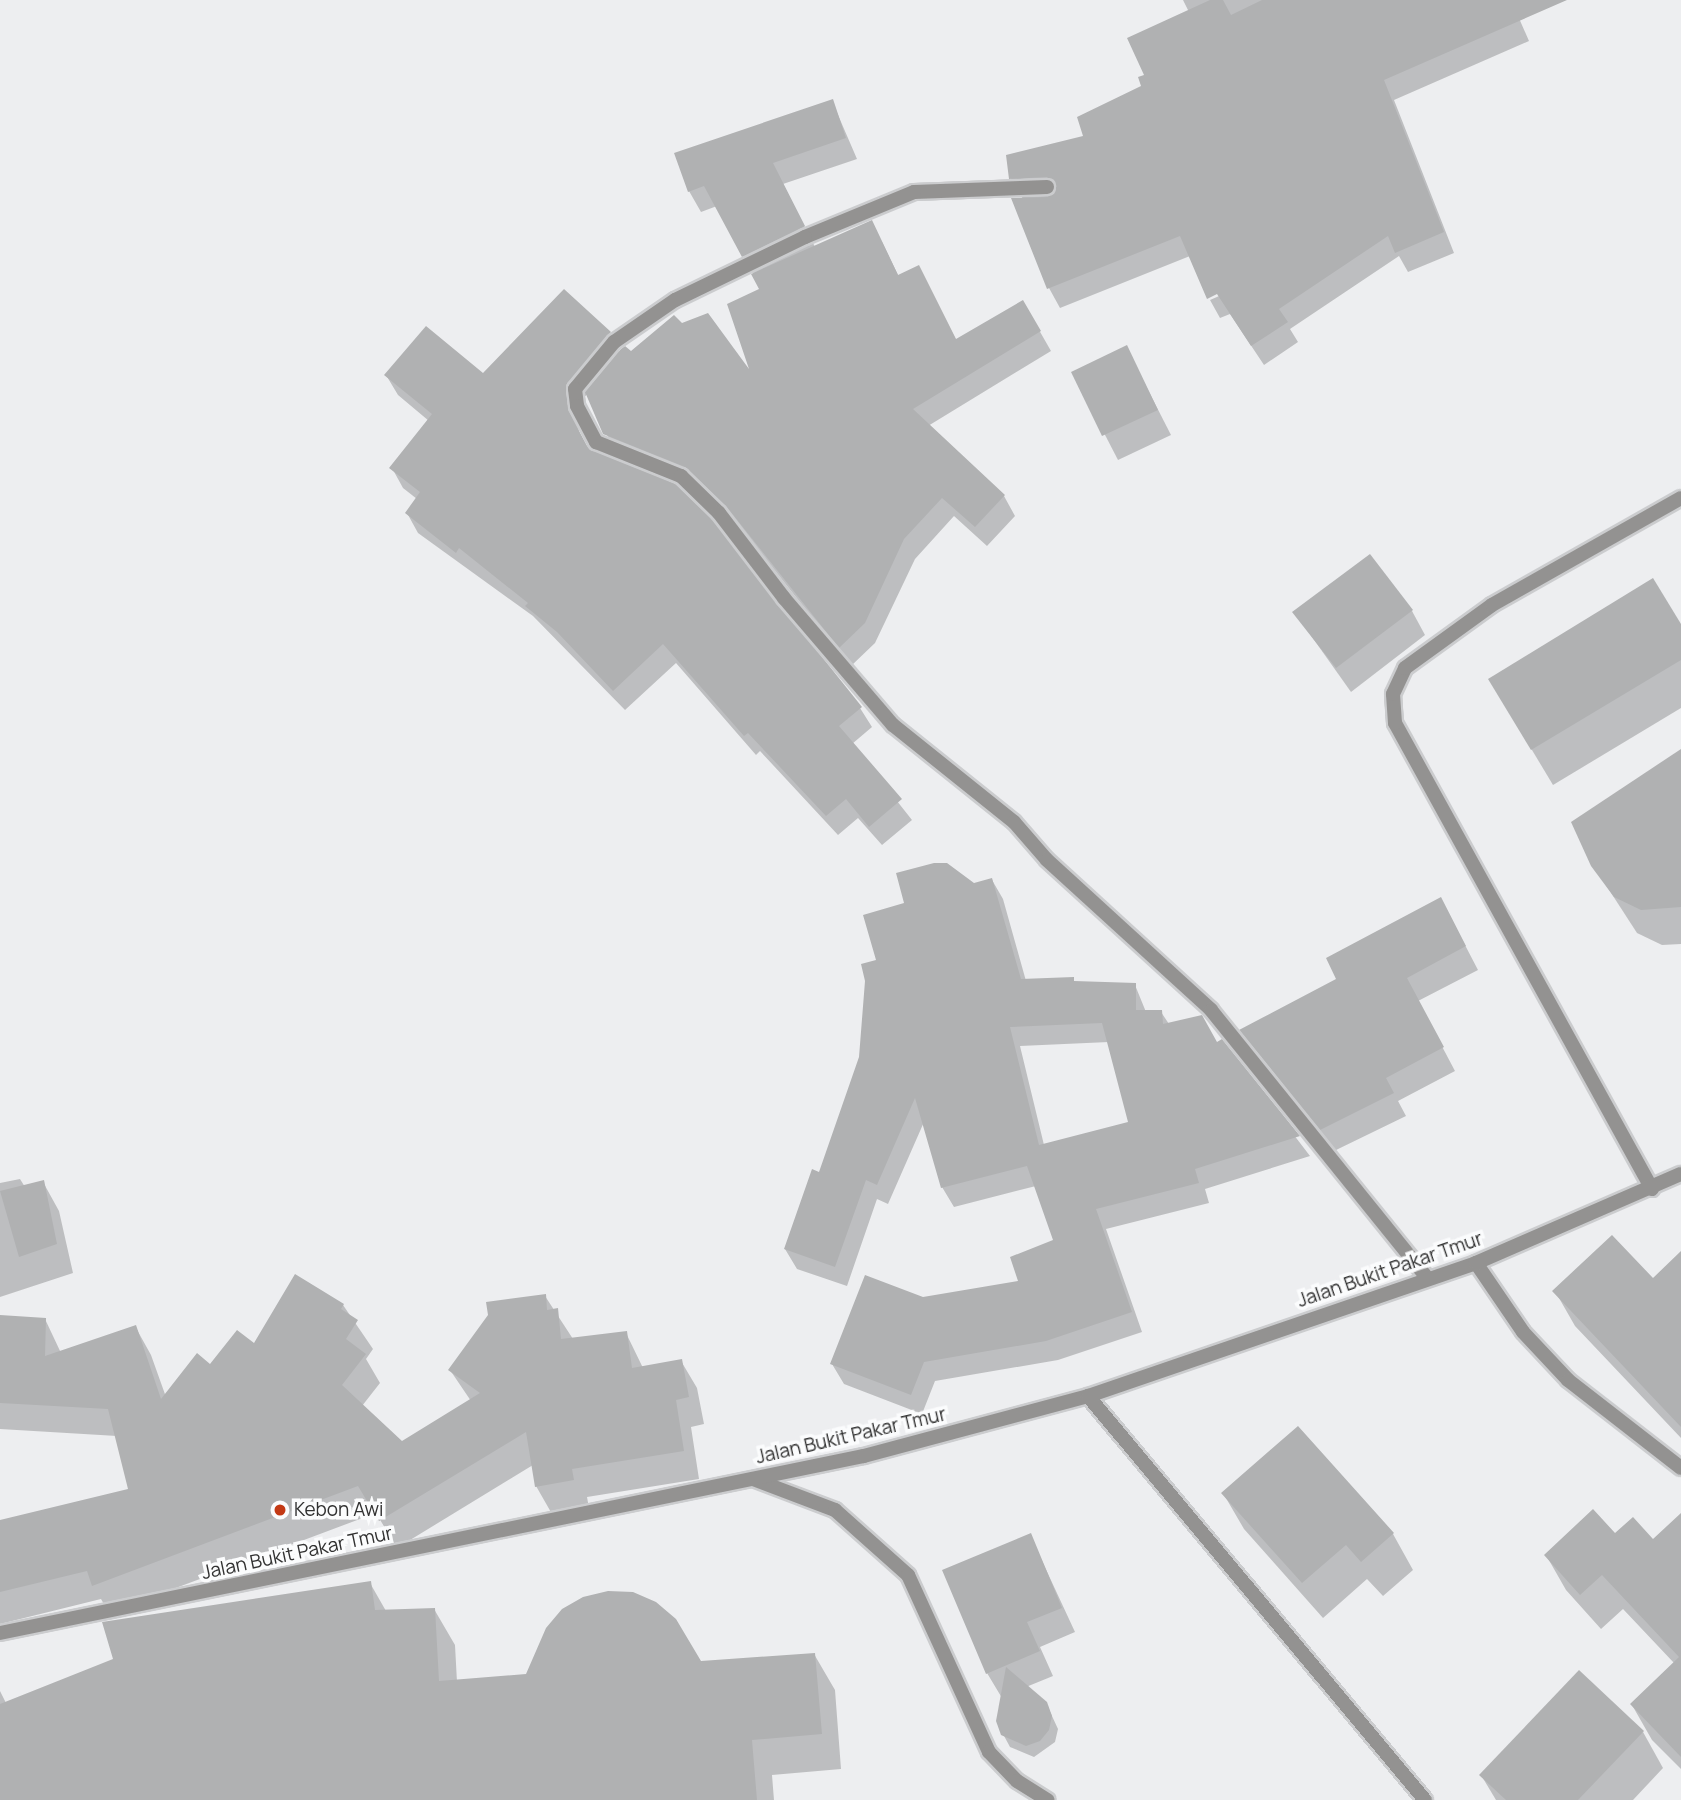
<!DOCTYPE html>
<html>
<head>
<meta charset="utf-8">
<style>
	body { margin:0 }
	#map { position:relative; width:1681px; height:1800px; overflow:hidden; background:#edeef0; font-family:Manrope,sans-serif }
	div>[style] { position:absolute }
	.shadow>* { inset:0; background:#0003 }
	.building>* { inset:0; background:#b0b1b2 }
	.roads { filter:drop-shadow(2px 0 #cbccce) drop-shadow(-2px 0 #cbccce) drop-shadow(0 2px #cbccce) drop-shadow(0 -2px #cbccce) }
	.lane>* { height:14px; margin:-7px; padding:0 7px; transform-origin:7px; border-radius:7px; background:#939291 }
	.street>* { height:14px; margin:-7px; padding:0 7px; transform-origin:7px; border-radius:7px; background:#939291 }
	.dots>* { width:19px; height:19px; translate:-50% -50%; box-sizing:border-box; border:4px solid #fbfcfd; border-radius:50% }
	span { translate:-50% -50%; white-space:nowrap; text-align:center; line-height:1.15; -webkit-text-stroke:7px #fbfcfd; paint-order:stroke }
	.street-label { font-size:19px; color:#313131 }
	.poi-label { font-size:19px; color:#313131 }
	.left { translate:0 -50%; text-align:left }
</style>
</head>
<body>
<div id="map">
	<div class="shadow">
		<div style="clip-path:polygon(1183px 0,1511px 0,1529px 41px,1394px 100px,1454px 253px,1408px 272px,1399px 256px,1290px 329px,1298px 342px,1264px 365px,1230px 314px,1220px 318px,1210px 300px,1226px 293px,1190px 256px,1060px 308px,1049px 288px,1023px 199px,1011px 178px,1085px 138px,1144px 87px,1146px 76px,1189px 12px)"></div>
		<div style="clip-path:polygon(832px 101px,857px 159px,783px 184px,815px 247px,882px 242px,899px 277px,919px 267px,956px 340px,1023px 302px,1051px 351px,928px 426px,1004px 496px,1015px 516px,987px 546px,954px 516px,915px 559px,875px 643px,851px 666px,739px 526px,698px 487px,616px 454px,588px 393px,576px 407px,579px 432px,588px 448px,860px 708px,872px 727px,852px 744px,912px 820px,882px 845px,858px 818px,838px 835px,760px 751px,756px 755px,676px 663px,625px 710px,533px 616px,418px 533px,407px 513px,417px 499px,403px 488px,392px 468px,429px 421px,398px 395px,386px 375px,483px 375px,609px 334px,620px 352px,753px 377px,762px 290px,717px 206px,701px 212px,689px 191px)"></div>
		<div style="clip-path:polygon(1126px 347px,1171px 435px,1118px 460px,1073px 373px)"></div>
		<div style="clip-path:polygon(1412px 611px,1425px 635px,1351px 692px,1295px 613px)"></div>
		<div style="clip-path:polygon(1681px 627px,1681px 708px,1553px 785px,1511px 715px)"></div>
		<div style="clip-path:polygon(1681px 751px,1681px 944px,1662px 945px,1637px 933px,1593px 865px)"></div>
		<div style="clip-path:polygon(evenodd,992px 880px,1003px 899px,1026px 981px,1073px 979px,1075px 983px,1135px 985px,1146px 1012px,1161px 1012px,1169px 1024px,1217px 1044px,1222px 1041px,1310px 1156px,1205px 1189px,1209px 1203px,1106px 1229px,1142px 1332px,1058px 1360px,935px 1381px,922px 1414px,844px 1384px,832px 1364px,923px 1299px,1020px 1282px,1056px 1242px,1036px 1186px,954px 1207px,942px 1187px,924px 1122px,888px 1204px,877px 1199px,847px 1286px,797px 1269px,785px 1249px,820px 1174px,860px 1057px,878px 961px,973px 885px,992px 880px,1109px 1042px,1130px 1123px,1044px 1145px,1020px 1046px,1109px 1042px)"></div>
		<div style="clip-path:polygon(1453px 922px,1478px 970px,1418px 1001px,1455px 1071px,1398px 1101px,1406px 1116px,1334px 1151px,1242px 1031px)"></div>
		<div style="clip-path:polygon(20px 1179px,25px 1187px,43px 1182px,59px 1211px,73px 1273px,0 1297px,0 1183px)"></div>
		<div style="clip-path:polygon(1681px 1254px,1681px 1438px,1575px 1326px,1555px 1291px,1652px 1280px)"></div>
		<div style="clip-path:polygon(545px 1296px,573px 1339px,626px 1333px,643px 1368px,681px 1361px,697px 1388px,704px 1424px,691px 1427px,699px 1479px,587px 1497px,589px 1508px,552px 1514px,536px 1486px,533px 1465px,397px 1548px,376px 1513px,109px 1613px,101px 1599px,0 1624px,0 1522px,130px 1491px,117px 1436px,0 1429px,0 1317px,45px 1319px,61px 1353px,136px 1328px,151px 1355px,166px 1397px,211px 1366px,343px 1305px,373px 1349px,366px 1359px,380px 1383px,362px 1406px,401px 1443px,471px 1401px,450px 1370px)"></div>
		<div style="clip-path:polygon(1223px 1493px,1393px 1534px,1413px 1570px,1383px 1596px,1367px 1579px,1323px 1618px,1244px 1529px)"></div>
		<div style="clip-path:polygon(1030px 1535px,1075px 1632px,1040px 1647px,1053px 1676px,1026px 1687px,1046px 1703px,1058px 1729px,1055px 1742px,1034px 1757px,1010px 1747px,1003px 1734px,1002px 1698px,987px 1673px)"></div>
		<div style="clip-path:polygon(1653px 1541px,1681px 1542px,1681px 1769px,1652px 1740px,1632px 1705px,1674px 1663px,1623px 1609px,1601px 1629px,1566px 1590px,1546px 1555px)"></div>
		<div style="clip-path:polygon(370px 1583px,386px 1611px,434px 1609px,455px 1645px,457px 1682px,814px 1654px,835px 1690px,841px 1769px,772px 1775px,774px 1800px,0 1800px,0 1691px,6px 1703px)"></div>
		<div style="clip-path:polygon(1643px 1732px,1663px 1768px,1633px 1800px,1496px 1800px,1481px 1775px)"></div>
	</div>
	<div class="building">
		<div style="clip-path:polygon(1210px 0,1223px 0,1231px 15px,1262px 0,1567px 0,1384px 80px,1444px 232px,1395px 253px,1388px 236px,1279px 309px,1288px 322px,1251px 346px,1217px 294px,1207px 299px,1180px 236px,1047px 289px,1011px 198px,1048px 197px,1057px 186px,1047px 177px,1009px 179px,1006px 155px,1083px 136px,1077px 117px,1141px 86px,1138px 77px,1144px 75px,1127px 38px)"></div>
		<div style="clip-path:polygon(833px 99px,846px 138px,773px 163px,805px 226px,742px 257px,704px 186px,688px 192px,674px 153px)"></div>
		<div style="clip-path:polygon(872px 220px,898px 275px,919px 265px,956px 339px,1023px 300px,1041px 331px,913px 409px,1005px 495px,975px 527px,942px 498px,904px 539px,865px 623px,839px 648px,726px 506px,685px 467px,603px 434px,585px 392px,621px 349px,625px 346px,631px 351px,674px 315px,682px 323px,708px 313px,749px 369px,727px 304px,759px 289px,751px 274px)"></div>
		<div style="clip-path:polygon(564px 289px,611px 332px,566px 387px,568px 410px,587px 446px,676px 484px,712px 519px,862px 707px,839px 726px,902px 799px,869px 827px,846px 799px,826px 816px,748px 733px,744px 736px,663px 644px,613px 691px,557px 632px,525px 606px,528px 603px,459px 548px,456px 553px,405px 513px,420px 492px,389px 468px,432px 414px,384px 375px,426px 326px,483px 373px)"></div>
		<div style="clip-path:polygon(1127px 345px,1158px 410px,1102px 436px,1071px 372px)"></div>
		<div style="clip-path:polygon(1370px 554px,1413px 610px,1336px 668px,1292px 612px)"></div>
		<div style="clip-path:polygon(1653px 578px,1681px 624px,1681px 660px,1531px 750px,1488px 679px)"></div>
		<div style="clip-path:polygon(1681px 749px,1681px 907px,1641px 910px,1614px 897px,1591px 866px,1571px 822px)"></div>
		<div style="clip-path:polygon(evenodd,934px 863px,947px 863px,974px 883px,992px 878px,1021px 979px,1074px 977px,1074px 981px,1136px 983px,1136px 1010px,1162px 1010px,1163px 1024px,1202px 1015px,1217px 1042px,1222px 1039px,1300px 1136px,1195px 1169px,1199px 1183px,1096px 1209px,1132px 1312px,1046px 1341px,924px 1362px,911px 1395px,830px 1364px,865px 1275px,923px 1297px,1018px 1281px,1010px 1257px,1053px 1240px,1027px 1166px,941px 1188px,915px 1098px,877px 1185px,866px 1180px,835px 1267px,784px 1249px,812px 1169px,819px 1172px,859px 1057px,865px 981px,861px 964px,876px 960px,863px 915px,904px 903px,896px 873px,934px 863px,1102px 1023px,1128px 1122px,1039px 1145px,1010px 1027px,1102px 1023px)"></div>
		<div style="clip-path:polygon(1441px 897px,1466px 946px,1407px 978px,1444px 1047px,1386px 1078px,1394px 1093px,1320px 1130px,1239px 1030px,1336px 979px,1326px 958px)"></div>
		<div style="clip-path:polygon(44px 1180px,57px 1244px,19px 1257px,0 1191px)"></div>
		<div style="clip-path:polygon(1612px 1235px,1653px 1278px,1681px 1251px,1681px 1427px,1552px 1291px)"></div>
		<div style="clip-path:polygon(295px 1274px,344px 1304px,341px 1309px,358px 1320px,346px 1339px,366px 1354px,342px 1385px,402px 1441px,480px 1393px,448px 1370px,488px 1315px,486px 1302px,546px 1294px,547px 1310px,558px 1308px,561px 1339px,627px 1331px,632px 1368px,682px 1359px,689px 1397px,676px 1400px,684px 1451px,572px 1469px,574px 1480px,535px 1487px,526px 1432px,379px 1521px,358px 1486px,92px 1586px,87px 1571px,0 1592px,0 1520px,128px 1489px,108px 1409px,0 1403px,0 1315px,46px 1318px,45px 1356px,136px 1325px,161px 1399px,197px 1353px,210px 1364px,237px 1330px,254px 1343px)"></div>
		<div style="clip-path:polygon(1298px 1426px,1394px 1533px,1361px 1562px,1346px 1545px,1302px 1583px,1221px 1493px)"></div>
		<div style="clip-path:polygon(1593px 1509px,1615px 1533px,1633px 1517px,1653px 1539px,1681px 1513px,1681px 1757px,1630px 1704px,1679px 1657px,1602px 1575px,1580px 1595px,1544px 1555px)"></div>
		<div style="clip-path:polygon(1031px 1533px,1062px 1608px,1027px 1622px,1040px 1651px,986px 1674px,942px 1570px)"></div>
		<div style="clip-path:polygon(371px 1581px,375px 1610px,435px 1608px,439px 1681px,526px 1674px,546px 1628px,562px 1609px,583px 1597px,608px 1591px,633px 1592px,656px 1602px,676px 1619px,701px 1661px,815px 1653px,822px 1734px,752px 1740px,757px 1800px,0 1800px,0 1704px,113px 1659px,102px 1622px)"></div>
		<div style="clip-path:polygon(1006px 1667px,1047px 1702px,1052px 1716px,1049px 1730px,1040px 1741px,1026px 1746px,1001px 1735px,996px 1721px)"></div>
		<div style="clip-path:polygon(1579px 1670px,1644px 1731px,1578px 1800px,1506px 1800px,1479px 1775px)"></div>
	</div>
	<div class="roads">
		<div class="lane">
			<div style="left:753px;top:1479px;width:88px;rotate:20.7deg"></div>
			<div style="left:835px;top:1510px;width:98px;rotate:41.7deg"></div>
			<div style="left:908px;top:1575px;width:195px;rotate:65.4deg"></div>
			<div style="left:989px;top:1752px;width:40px;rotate:46deg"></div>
			<div style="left:1017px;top:1781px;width:36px;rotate:32deg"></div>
		</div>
		<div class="street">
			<div style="left:1047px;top:187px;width:133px;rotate:177.8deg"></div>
			<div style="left:914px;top:192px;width:118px;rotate:157.6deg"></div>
			<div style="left:805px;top:237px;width:144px;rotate:154.1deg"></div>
			<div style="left:675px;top:300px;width:74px;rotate:145.5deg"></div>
			<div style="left:614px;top:342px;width:61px;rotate:129.7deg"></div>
			<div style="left:575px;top:389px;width:17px;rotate:83deg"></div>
			<div style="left:577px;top:406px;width:41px;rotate:62.2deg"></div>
			<div style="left:596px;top:442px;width:92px;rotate:21.8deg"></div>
			<div style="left:681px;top:476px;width:53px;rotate:44.2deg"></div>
			<div style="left:719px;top:513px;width:107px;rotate:52.6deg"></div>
			<div style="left:784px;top:598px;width:167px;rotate:49.4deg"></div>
			<div style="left:893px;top:725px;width:155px;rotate:38.7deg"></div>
			<div style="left:1014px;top:822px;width:50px;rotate:49deg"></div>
			<div style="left:1047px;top:860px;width:222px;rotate:42.4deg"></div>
			<div style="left:1211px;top:1010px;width:344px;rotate:51.1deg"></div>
			<div style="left:1652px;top:1189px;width:532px;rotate:-118.88deg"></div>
			<div style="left:1395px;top:723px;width:29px;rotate:-94deg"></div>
			<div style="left:1393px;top:694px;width:29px;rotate:-65deg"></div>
			<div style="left:1405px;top:668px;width:107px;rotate:-35.9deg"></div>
			<div style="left:1492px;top:605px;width:217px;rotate:-29.5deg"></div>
			<div style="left:1476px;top:1263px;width:83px;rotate:55.7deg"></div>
			<div style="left:1523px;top:1332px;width:66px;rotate:46.8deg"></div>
			<div style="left:1568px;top:1380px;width:143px;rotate:37.9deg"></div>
			<div style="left:1088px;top:1396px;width:526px;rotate:50.17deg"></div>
			<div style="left:0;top:1633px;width:882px;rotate:-11.58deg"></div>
			<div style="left:864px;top:1456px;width:232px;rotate:-15deg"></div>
			<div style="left:1088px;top:1396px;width:410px;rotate:-18.9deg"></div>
			<div style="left:1476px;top:1263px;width:223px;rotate:-23.5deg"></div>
		</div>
	</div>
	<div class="dots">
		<div style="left:280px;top:1510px;background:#c33914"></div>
	</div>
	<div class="street-label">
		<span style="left:1390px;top:1270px;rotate:-19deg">Jalan Bukit Pakar Tmur</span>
		<span style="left:851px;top:1436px;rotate:-13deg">Jalan Bukit Pakar Tmur</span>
		<span style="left:297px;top:1553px;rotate:-12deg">Jalan Bukit Pakar Tmur</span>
	</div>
	<div class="poi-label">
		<span class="left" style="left:294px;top:1510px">Kebon Awi</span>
	</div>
</div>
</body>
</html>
